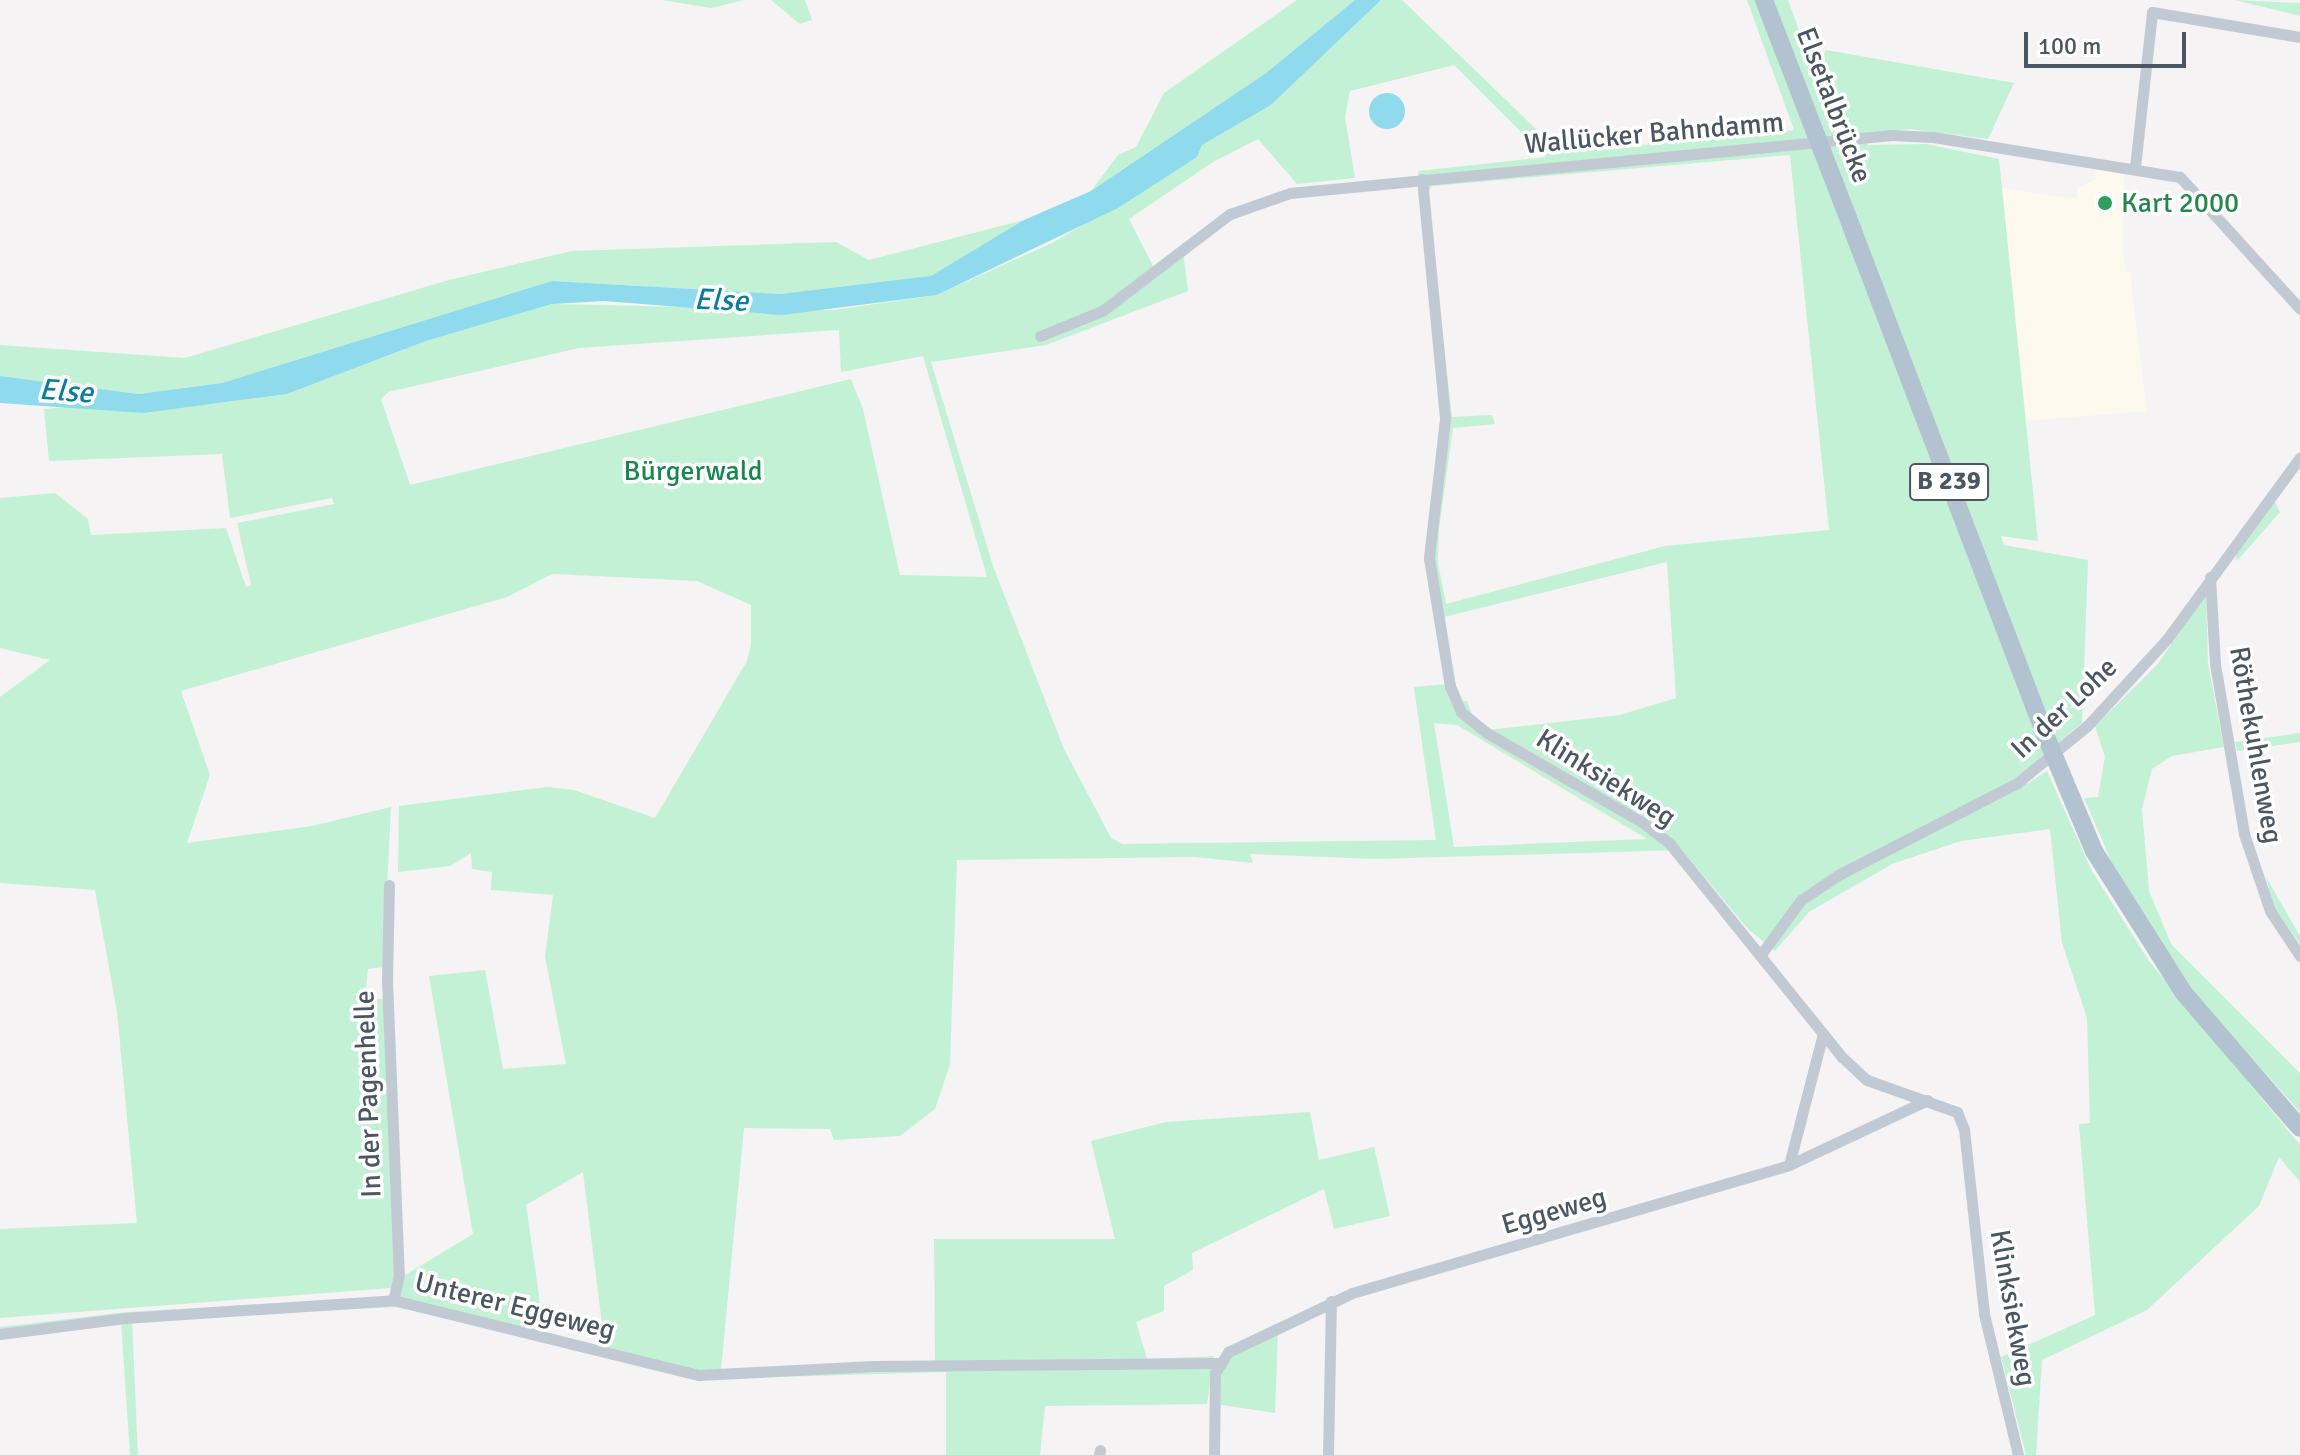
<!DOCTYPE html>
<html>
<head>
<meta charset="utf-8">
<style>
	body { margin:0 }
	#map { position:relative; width:2300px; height:1455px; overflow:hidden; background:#f5f3f3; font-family:Signika,sans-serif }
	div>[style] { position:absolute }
	.commercial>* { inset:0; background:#fdf9ef }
	.green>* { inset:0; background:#c3f1d5 }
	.water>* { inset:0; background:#90daee }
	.round { border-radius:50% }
	.minor>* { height:11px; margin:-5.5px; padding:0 5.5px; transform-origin:5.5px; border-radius:5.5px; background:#c1cad2 }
	.primary>* { height:18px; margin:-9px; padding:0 9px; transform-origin:9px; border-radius:9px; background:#b3c2d1 }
	.primary-bridge>* { height:18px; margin:-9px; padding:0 9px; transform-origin:9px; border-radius:9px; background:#b3c2d1 }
	.dots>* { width:22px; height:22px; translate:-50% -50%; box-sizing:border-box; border:4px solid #fff; border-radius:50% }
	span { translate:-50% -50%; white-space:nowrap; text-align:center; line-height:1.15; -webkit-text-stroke:7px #fff; paint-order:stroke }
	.shield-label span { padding:2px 6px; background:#fff; border:2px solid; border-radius:6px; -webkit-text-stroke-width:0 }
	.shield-label { font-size:26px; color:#4a5661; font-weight:700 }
	.street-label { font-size:28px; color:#4a5661 }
	.leisure-label { font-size:28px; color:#27864d }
	.left { translate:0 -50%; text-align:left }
	.park-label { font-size:28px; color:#17864f }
	.water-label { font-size:30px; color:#0c7c9b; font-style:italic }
	.scale { position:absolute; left:2024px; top:32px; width:162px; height:36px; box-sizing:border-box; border:4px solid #4a5661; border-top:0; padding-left:10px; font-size:24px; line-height:28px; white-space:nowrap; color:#4a5661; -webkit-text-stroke:6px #fff; paint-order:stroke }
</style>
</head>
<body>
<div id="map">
	<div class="commercial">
		<div style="clip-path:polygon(2094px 164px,2124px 169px,2123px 252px,2126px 272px,2130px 272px,2147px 411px,2026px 421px,2002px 188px,2076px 199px,2078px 188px,2096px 179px)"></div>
	</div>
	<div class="green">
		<div style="clip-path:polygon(662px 0,744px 0,711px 8px)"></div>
		<div style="clip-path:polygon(771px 0,805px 0,812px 20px,800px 24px)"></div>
		<div style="clip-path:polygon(1297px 0,1355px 0,1266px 73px,1091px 191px,1118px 155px,1136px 147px,1164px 93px)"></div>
		<div style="clip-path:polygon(evenodd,1381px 0,1402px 0,1561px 153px,1794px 130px,1747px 0,1788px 0,1814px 71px,1826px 50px,2014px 83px,1988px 139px,1909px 129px,1864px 134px,1868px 145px,1926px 144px,1999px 159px,2038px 541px,2001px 536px,2004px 545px,2088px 560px,2082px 723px,2023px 772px,2027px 784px,2047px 771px,2092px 871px,2149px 961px,2300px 1145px,2300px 1182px,2279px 1157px,2259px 1206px,2147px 1310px,2042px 1360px,2036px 1455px,2026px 1455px,2001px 1357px,2095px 1315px,2079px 1124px,2090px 1123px,2087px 1018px,2062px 943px,2050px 829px,1961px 841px,1892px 864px,1809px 912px,1775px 951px,1748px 929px,1682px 850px,1376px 859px,1250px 854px,1253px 863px,1195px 857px,957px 860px,950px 1064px,935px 1109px,900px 1136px,834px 1140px,830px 1129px,744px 1128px,721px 1370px,935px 1361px,934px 1239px,1115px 1239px,1091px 1141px,1166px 1122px,1310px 1112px,1319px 1160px,1374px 1147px,1390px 1216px,1334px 1229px,1324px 1189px,1192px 1253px,1193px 1270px,1164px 1286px,1164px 1311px,1136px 1322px,1147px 1359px,1214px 1356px,1207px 1404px,1045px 1406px,1040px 1455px,946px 1455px,946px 1372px,717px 1379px,396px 1307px,132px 1321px,138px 1455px,130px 1455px,121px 1322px,0 1339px,0 1327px,126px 1312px,398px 1296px,402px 1277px,473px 1234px,429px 976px,485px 970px,503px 1069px,566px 1064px,545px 957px,553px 895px,491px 890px,492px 872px,472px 869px,471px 853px,450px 866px,398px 872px,399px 806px,547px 787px,574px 790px,655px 818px,747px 661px,751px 645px,751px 605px,697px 581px,552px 574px,507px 597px,181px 691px,210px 775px,187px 843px,312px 826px,391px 807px,383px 967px,368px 969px,365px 999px,384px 999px,396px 1270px,391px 1288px,0 1318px,0 1229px,137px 1223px,117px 1012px,95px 890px,0 883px,0 697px,50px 660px,0 648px,0 498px,55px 493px,88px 519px,91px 535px,226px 528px,246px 587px,251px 585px,237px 523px,334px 504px,332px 498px,230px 518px,222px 454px,49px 461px,44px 409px,74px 406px,144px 413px,287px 394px,426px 341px,552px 304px,834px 310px,937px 295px,1054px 242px,1197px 157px,1202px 145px,1271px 105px,1381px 0,1454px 65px,1546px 157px,1418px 171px,1443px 418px,1427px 558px,1436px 619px,1667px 562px,1676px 698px,1620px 715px,1488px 730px,1473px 717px,1467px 701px,1454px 703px,1447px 684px,1414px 687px,1436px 840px,1122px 844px,1111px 838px,1064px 749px,993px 566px,931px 362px,1046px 345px,1188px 291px,1183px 251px,1154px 268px,1129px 219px,1213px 162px,1258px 139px,1297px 184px,1355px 178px,1345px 117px,1350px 91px,1454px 65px,1381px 0,1790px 155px,1829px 530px,1665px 546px,1446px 604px,1438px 563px,1439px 529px,1453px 428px,1495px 424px,1492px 415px,1452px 417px,1427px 194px,1432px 186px,1790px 155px,1381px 0,839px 330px,841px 372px,923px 356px,987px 577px,900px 575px,863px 409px,851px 379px,410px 485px,381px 399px,388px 392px,579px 348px,839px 330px,1381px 0,1434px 723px,1457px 725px,1647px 839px,1454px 847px,1434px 723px,1381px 0,583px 1172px,605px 1348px,544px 1331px,526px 1205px,583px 1172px)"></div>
		<div style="clip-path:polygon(2235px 0,2300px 3px,2300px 16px,2243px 2px)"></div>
		<div style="clip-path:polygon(1024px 220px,931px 277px,780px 294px,552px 281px,222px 383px,139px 394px,0 376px,0 345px,185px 358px,449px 280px,572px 251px,836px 242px,869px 260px)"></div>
		<div style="clip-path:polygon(2274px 500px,2280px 512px,2237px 561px,2235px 553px)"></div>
		<div style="clip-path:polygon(2206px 594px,2208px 664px,2224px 747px,2172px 756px,2152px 769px,2142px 809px,2149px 891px,2171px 944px,2300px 1073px,2300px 1112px,2197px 997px,2118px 877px,2084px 798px,2098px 797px,2105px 757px,2095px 726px,2157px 665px)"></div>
		<div style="clip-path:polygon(2300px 733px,2300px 742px,2237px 751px,2235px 742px)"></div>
		<div style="clip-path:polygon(2266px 877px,2300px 936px,2300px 944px,2274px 908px)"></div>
		<div style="clip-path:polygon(1278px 1331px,1275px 1413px,1221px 1405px,1218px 1378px,1225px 1360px)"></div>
	</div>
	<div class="water">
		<div style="clip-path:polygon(1355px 0,1381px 0,1271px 105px,1202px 145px,1197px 157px,1118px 208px,937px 295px,782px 315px,604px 301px,552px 304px,426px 341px,287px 394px,144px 413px,0 403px,0 376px,139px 394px,222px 383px,552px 281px,780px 294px,931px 276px,1024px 220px,1091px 191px,1266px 73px)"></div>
		<div class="round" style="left:1369px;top:93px;width:36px;height:36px"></div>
	</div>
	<div class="minor">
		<div style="left:2135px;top:167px;width:156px;rotate:-83.7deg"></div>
		<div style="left:2152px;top:12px;width:150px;rotate:9.6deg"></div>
		<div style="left:1422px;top:179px;width:241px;rotate:84.5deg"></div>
		<div style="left:1445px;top:419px;width:140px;rotate:96.6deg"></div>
		<div style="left:1429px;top:558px;width:130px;rotate:80.7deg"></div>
		<div style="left:1450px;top:686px;width:28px;rotate:67deg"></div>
		<div style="left:1461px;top:712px;width:33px;rotate:39deg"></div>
		<div style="left:1487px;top:733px;width:179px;rotate:29.9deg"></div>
		<div style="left:1642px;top:822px;width:36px;rotate:38deg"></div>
		<div style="left:1670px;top:844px;width:274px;rotate:51.1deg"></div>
		<div style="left:1842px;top:1057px;width:34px;rotate:43deg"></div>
		<div style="left:1867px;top:1080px;width:96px;rotate:19.6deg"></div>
		<div style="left:1957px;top:1112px;width:18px;rotate:68deg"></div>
		<div style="left:1964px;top:1129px;width:186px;rotate:83.8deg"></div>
		<div style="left:1984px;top:1314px;width:145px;rotate:76.4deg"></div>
		<div style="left:1040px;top:336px;width:67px;rotate:-22deg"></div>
		<div style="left:1102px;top:311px;width:161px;rotate:-37.2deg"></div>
		<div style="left:1230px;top:214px;width:64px;rotate:-19.3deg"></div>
		<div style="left:1290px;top:193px;width:605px;rotate:-5.5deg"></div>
		<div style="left:1892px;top:135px;width:41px;rotate:2.8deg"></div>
		<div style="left:1933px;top:137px;width:250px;rotate:9.2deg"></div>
		<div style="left:2180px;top:177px;width:178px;rotate:47.7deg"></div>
		<div style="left:2210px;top:577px;width:87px;rotate:86.7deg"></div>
		<div style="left:2215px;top:664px;width:172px;rotate:80.3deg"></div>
		<div style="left:2244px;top:834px;width:81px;rotate:71.3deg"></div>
		<div style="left:2270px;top:911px;width:54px;rotate:56.3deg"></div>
		<div style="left:389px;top:885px;width:95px;rotate:91.2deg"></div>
		<div style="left:387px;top:980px;width:295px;rotate:87.7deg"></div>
		<div style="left:399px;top:1275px;width:26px;rotate:103deg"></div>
		<div style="left:1762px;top:953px;width:66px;rotate:-53.7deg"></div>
		<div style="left:1801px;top:900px;width:47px;rotate:-33.7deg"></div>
		<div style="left:1840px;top:874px;width:199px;rotate:-27.2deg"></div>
		<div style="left:2017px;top:783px;width:90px;rotate:-39.2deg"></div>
		<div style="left:2087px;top:726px;width:118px;rotate:-47.4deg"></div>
		<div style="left:2167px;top:639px;width:225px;rotate:-53.8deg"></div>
		<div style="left:1789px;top:1165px;width:135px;rotate:-75.5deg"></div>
		<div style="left:0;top:1334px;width:126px;rotate:-7.3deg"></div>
		<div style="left:125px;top:1318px;width:269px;rotate:-3.8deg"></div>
		<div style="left:393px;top:1300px;width:315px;rotate:13.8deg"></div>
		<div style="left:699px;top:1375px;width:174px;rotate:-3deg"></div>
		<div style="left:873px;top:1366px;width:345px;rotate:-0.5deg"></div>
		<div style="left:1099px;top:1455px;width:5px;rotate:-79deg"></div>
		<div style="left:1214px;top:1455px;width:82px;rotate:-89.3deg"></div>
		<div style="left:1215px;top:1373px;width:25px;rotate:-58deg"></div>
		<div style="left:1228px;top:1352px;width:137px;rotate:-25.4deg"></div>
		<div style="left:1352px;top:1293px;width:455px;rotate:-16.3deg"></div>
		<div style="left:1789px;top:1165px;width:153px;rotate:-25.1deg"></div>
		<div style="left:1328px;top:1455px;width:154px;rotate:-88.9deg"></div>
	</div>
	<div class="primary">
		<div style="left:1853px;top:231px;width:536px;rotate:69.13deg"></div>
		<div style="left:2094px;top:851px;width:167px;rotate:57.7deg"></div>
		<div style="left:2183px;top:992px;width:179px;rotate:49.3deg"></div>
	</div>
	<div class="primary-bridge">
		<div style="left:1764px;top:0;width:248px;rotate:68.9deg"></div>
		<div style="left:2044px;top:732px;width:129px;rotate:67.2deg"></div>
	</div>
	<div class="dots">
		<div style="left:2105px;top:203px;background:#2e9e5b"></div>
	</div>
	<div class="shield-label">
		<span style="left:1949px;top:482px">B 239</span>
	</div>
	<div class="street-label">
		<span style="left:1834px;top:105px;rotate:69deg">Elsetalbrücke</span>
		<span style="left:1654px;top:133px;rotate:-5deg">Wallücker Bahndamm</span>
		<span style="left:2064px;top:708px;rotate:-43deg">In der Lohe</span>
		<span style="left:2256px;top:745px;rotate:80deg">Röthekuhlenweg</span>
		<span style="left:1606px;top:778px;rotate:32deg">Klinksiekweg</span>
		<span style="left:368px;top:1094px;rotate:-92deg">In der Pagenhelle</span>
		<span style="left:1554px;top:1211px;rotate:-16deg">Eggeweg</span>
		<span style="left:515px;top:1306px;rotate:14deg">Unterer Eggeweg</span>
		<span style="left:2013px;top:1308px;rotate:80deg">Klinksiekweg</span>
	</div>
	<div class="leisure-label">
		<span class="left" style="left:2121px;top:203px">Kart 2000</span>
	</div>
	<div class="park-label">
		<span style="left:693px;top:471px">Bürgerwald</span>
	</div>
	<div class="water-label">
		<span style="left:721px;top:301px;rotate:2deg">Else</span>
		<span style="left:66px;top:392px;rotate:4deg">Else</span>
	</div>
	<div class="scale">100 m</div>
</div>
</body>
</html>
